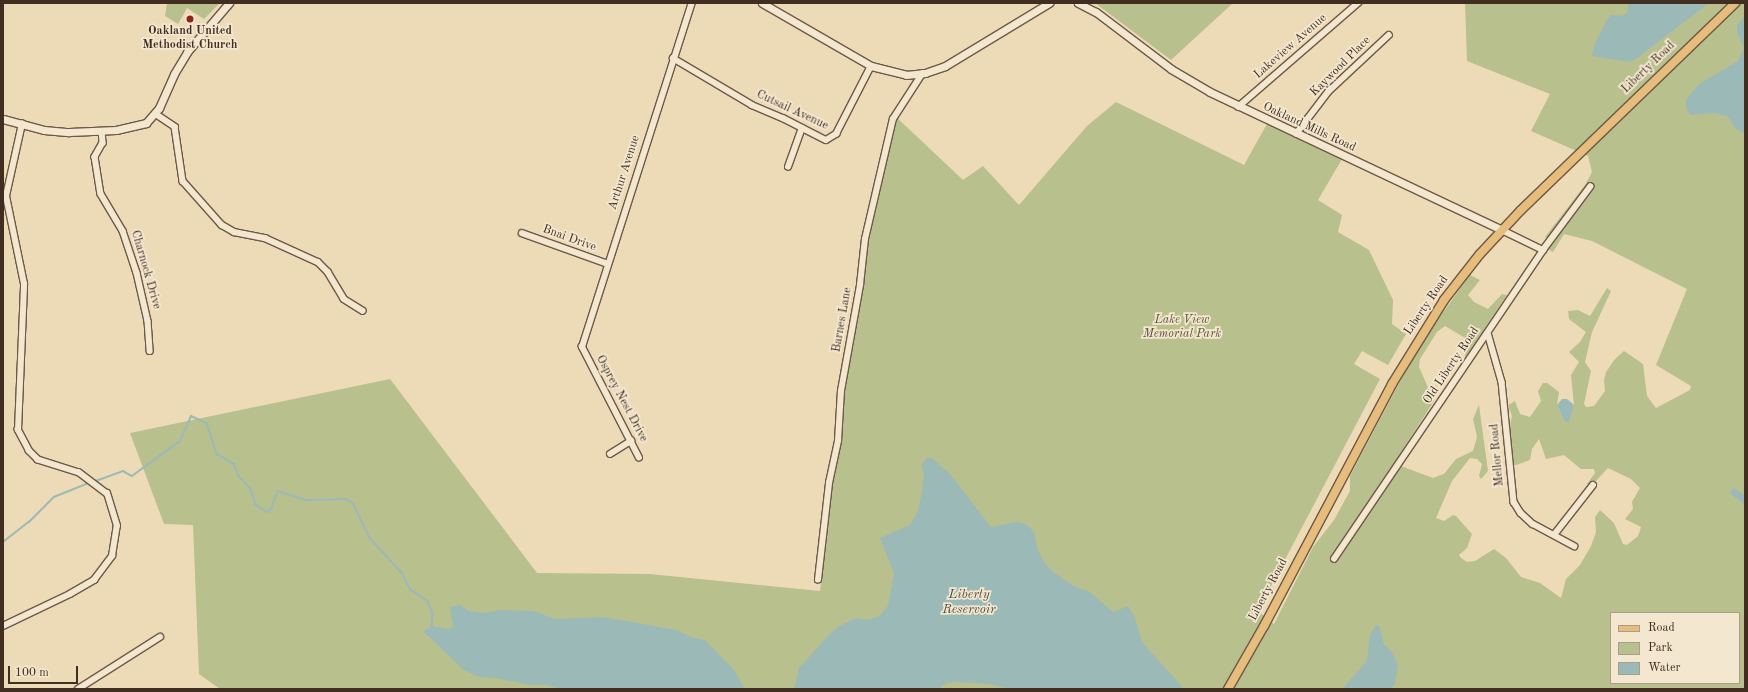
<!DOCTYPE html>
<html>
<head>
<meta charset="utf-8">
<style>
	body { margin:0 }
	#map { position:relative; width:1748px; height:692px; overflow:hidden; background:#eddab7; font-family:"Old Standard TT",serif }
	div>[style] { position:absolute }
	.green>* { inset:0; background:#b8c08e }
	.water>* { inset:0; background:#9bb9b6 }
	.stream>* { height:1.5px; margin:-0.75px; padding:0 0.75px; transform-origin:0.75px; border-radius:0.75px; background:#9bb9b6 }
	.roads { filter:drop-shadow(1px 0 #6c5946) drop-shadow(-1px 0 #6c5946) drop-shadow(0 1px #6c5946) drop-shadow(0 -1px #6c5946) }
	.minor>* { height:5.5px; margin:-2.75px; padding:0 2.75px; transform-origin:2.75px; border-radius:2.75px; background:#f3e7d0 }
	.tertiary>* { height:7px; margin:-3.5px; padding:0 3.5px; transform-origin:3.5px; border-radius:3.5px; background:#f3e7d0 }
	.primary>* { height:8px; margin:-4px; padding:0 4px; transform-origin:4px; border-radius:4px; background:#e6bd7c }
	.dots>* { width:11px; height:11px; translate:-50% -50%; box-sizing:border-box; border:2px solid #f3e7d0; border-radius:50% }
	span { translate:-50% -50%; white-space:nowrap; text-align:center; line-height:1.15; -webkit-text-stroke:3.5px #f3e7d0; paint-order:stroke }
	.poi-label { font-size:12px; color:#412e20; font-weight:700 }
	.street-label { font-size:12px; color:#412e20 }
	.park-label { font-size:12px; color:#594b36; font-style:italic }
	.water-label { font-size:13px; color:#534a3e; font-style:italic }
	.frame { position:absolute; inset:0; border:4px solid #412e20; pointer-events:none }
	.legend { position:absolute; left:1610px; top:612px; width:130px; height:72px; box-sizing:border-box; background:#f3e7d0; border:1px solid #ac9d8a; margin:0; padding:5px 7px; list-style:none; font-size:12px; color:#412e20 }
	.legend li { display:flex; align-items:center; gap:8px; height:20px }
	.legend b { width:20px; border:1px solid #ac9d8a }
	.scale { position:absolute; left:8px; top:666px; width:70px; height:18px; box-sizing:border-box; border:2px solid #412e20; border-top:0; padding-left:5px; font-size:12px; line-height:14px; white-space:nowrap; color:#412e20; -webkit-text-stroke:3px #f3e7d0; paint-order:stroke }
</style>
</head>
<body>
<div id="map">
	<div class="green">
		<div style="clip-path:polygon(167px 3px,220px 3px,204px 19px,187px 8px,178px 24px,165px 16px)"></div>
		<div style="clip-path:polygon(1095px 3px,1233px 3px,1171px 60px)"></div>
		<div style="clip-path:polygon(evenodd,1465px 3px,1745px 3px,1745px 689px,220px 689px,199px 674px,193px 525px,164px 524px,130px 433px,390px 379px,537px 573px,650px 574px,820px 591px,861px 246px,894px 115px,963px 180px,983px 166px,1019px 205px,1087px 126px,1116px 102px,1244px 165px,1267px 124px,1342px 159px,1318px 200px,1342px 215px,1338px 232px,1369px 250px,1393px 300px,1392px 324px,1406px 334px,1388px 365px,1362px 351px,1354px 364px,1380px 379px,1258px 611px,1274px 624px,1313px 547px,1334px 520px,1350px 491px,1350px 476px,1405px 372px,1426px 336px,1470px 275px,1480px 280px,1468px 295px,1474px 302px,1488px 309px,1502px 294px,1507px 295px,1465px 358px,1467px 339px,1445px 326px,1437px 332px,1420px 359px,1419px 367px,1434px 401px,1379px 487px,1385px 491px,1401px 466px,1433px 478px,1444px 474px,1456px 459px,1473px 451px,1477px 437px,1473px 419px,1479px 405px,1488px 471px,1481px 479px,1479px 476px,1482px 464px,1477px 459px,1470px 458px,1452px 481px,1436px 518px,1444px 521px,1453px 515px,1456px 516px,1472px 534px,1467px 548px,1459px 555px,1461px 558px,1467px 562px,1475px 561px,1494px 549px,1506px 558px,1521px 577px,1540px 583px,1561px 598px,1566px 579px,1580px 565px,1591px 546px,1596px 532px,1595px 517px,1600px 510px,1614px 523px,1623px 544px,1627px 545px,1638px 536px,1641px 527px,1625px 519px,1633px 509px,1632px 502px,1640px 488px,1631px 479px,1608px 468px,1593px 484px,1587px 484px,1595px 473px,1594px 469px,1581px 469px,1564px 455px,1546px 459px,1539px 439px,1532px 449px,1530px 460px,1513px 466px,1509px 431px,1512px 416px,1508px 405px,1515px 401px,1520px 414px,1530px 417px,1541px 401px,1538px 391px,1543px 383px,1547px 383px,1559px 392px,1557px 405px,1564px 421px,1574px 405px,1571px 375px,1579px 362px,1569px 352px,1580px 342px,1586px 332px,1569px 319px,1568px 311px,1578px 310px,1590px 316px,1607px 288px,1611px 291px,1592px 332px,1585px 362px,1591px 371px,1584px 404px,1586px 407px,1594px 406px,1605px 391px,1604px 380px,1606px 372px,1615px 359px,1624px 351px,1643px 364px,1647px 396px,1656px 408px,1690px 390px,1691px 386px,1656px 365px,1687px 289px,1592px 241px,1564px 234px,1553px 252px,1547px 249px,1565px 224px,1561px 221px,1547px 239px,1545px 237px,1585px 185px,1592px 172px,1588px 156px,1531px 131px,1550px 94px,1467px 61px,1465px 3px,1611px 613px,1739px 613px,1739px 683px,1611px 683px,1611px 613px)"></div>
	</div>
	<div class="water">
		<div style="clip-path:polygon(1628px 3px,1709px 3px,1636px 59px,1630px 62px,1592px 56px,1595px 43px,1607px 20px,1611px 15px,1623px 16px,1628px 11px)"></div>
		<div style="clip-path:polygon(1745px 15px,1745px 133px,1736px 129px,1728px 117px,1716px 113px,1690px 115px,1686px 107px,1686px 100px,1699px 84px,1738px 61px,1744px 48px,1737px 33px,1737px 26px)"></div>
		<div style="clip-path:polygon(1562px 399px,1567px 399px,1574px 405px,1569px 422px,1564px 421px,1557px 405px)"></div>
		<div style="clip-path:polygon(927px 458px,932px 458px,950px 474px,991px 527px,1017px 522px,1026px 524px,1034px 532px,1037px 548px,1044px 562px,1052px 571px,1074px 586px,1090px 592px,1113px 612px,1128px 606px,1135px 618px,1142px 642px,1184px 689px,1008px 689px,990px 684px,956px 682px,947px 683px,938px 689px,794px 689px,799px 668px,829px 635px,839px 626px,857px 618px,867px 620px,878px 617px,888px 606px,894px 573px,880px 538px,910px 525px,918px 511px,922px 491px,924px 473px,921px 466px)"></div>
		<div style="clip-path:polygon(1733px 488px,1745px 495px,1745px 505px,1730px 493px)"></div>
		<div style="clip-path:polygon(460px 605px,469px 611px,485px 613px,500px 610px,533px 611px,555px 619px,604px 617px,676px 630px,693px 638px,705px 640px,734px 670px,745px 689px,559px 689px,547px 685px,530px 685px,496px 678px,479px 677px,464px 670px,423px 631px,432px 626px,448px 629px,453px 627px,450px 607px)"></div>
		<div style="clip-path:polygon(1376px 625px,1379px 626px,1384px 644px,1392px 652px,1398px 665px,1395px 684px,1389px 689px,1342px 689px,1367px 661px,1370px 635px)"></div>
	</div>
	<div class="stream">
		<div style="left:93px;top:482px;width:32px;rotate:-20deg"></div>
		<div style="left:123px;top:471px;width:10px;rotate:29deg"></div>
		<div style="left:132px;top:476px;width:59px;rotate:-36.1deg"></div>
		<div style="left:180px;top:441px;width:27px;rotate:-66deg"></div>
		<div style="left:191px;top:416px;width:17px;rotate:24deg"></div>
		<div style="left:207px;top:423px;width:33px;rotate:72deg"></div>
		<div style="left:217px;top:454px;width:20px;rotate:30deg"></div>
		<div style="left:234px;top:464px;width:13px;rotate:67deg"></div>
		<div style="left:239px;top:476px;width:18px;rotate:47deg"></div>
		<div style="left:251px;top:489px;width:17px;rotate:73deg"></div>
		<div style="left:256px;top:505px;width:13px;rotate:32deg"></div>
		<div style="left:267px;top:512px;width:5px;rotate:-37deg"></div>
		<div style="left:271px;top:509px;width:19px;rotate:-69deg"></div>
		<div style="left:278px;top:491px;width:28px;rotate:18deg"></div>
		<div style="left:305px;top:500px;width:41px;rotate:-1.4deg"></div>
		<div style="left:346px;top:499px;width:8px;rotate:30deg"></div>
		<div style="left:353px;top:503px;width:39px;rotate:64deg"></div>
		<div style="left:370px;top:538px;width:47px;rotate:47.6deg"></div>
		<div style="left:402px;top:573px;width:19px;rotate:62deg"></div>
		<div style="left:411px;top:590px;width:20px;rotate:33deg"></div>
		<div style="left:428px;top:601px;width:14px;rotate:69deg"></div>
		<div style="left:433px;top:614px;width:13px;rotate:94deg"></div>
		<div style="left:3px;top:542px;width:33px;rotate:-38deg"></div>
		<div style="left:29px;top:522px;width:35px;rotate:-45deg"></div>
		<div style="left:54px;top:497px;width:38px;rotate:-22deg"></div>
	</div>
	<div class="roads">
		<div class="minor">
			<div style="left:673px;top:58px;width:92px;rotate:30.7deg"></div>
			<div style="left:752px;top:105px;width:34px;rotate:23deg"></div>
			<div style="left:783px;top:118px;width:48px;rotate:27.1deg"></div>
			<div style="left:826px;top:140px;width:12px;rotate:-31deg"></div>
			<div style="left:836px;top:134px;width:76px;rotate:-62.8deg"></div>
			<div style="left:1238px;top:107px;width:159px;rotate:-40.9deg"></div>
			<div style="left:156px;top:114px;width:23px;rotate:34deg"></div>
			<div style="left:175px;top:127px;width:55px;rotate:81.6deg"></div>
			<div style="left:183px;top:181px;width:59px;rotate:48.4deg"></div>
			<div style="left:222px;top:225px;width:14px;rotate:30deg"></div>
			<div style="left:234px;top:232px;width:32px;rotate:11deg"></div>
			<div style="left:265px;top:238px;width:58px;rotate:24.4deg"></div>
			<div style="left:318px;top:262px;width:14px;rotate:45deg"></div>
			<div style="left:328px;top:272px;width:31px;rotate:59deg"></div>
			<div style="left:344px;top:299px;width:22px;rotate:32deg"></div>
			<div style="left:102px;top:131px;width:12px;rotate:85deg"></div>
			<div style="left:103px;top:143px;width:16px;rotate:120deg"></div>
			<div style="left:95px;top:157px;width:37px;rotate:81deg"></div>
			<div style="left:101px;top:194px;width:43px;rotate:59.3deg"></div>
			<div style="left:123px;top:231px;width:44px;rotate:71.6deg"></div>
			<div style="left:137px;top:273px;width:49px;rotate:77.1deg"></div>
			<div style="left:148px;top:321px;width:30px;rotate:86deg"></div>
			<div style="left:1296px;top:134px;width:53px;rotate:-52.7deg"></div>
			<div style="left:1328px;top:92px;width:83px;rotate:-43.1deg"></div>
			<div style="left:788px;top:167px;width:41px;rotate:-70.3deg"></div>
			<div style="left:1502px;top:230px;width:46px;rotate:26deg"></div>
			<div style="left:522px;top:233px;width:91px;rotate:19.8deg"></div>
			<div style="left:1488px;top:333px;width:51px;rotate:74.1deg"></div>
			<div style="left:1502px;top:382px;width:121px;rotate:84.3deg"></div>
			<div style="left:1514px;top:502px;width:13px;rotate:58deg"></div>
			<div style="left:1521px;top:513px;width:16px;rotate:43deg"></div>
			<div style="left:1533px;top:524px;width:47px;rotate:28.2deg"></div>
			<div style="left:610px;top:454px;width:25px;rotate:-32deg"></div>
			<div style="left:639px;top:458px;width:125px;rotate:-117.2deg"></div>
			<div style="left:582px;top:347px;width:361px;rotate:-72.3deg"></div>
			<div style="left:1554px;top:535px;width:63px;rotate:-52deg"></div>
			<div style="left:1334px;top:559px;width:373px;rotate:-55.9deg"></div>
			<div style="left:1543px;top:250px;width:79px;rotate:-53.3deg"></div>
			<div style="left:818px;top:580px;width:98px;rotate:-83.5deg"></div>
			<div style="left:829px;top:483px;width:43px;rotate:-77.9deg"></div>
			<div style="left:838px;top:441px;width:50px;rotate:-86.6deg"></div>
			<div style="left:841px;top:391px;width:108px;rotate:-79.8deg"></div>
			<div style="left:860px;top:285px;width:46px;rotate:-83.8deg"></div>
			<div style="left:865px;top:239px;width:123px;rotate:-76.9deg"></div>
			<div style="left:893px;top:119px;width:54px;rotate:-57.2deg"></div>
			<div style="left:3px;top:626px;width:74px;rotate:-25.5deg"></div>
			<div style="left:70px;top:594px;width:28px;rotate:-30deg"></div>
			<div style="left:94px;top:580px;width:30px;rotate:-53deg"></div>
			<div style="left:112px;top:556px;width:30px;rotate:-81deg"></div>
			<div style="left:117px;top:526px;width:34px;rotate:-107deg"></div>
			<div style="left:107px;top:494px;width:35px;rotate:-143deg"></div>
			<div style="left:79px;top:473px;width:43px;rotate:-162.4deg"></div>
			<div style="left:38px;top:460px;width:13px;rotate:-135deg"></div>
			<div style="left:29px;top:451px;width:24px;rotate:-118deg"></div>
			<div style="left:18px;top:430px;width:146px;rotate:-87.6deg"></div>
			<div style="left:24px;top:284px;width:90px;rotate:-101.6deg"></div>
			<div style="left:6px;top:196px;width:74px;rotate:-77.5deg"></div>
			<div style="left:78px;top:689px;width:97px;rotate:-32.4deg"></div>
		</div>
		<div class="tertiary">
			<div style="left:762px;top:3px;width:126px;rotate:30deg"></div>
			<div style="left:871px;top:66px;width:36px;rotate:14deg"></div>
			<div style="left:906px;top:75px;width:19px;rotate:-6deg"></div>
			<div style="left:925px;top:73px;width:21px;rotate:-19deg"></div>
			<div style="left:945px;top:66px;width:122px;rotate:-31.2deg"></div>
			<div style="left:1078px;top:3px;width:20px;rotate:27deg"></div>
			<div style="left:1096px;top:12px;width:94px;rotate:37.2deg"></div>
			<div style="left:1171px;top:69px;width:45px;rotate:30.5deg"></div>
			<div style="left:1210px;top:92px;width:323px;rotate:25.3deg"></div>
			<div style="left:3px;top:119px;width:42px;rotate:15deg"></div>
			<div style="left:44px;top:130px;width:25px;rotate:5deg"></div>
			<div style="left:69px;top:132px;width:47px;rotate:-2.4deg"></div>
			<div style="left:116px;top:130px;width:31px;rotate:-13deg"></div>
			<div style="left:146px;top:123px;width:20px;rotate:-49deg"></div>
			<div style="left:159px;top:108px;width:37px;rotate:-66deg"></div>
			<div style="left:174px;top:74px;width:26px;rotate:-59deg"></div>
			<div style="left:187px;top:52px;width:65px;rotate:-49.4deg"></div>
		</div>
		<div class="primary">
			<div style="left:1228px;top:689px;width:73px;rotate:-60.3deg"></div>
			<div style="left:1264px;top:626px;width:274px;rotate:-62.1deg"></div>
			<div style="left:1392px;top:384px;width:99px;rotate:-58.2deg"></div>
			<div style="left:1444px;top:300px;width:58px;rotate:-52deg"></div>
			<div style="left:1480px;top:254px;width:60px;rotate:-47deg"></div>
			<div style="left:1521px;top:210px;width:298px;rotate:-44deg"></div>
		</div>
	</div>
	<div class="dots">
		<div style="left:190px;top:19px;background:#8f2418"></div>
	</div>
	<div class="poi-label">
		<span style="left:190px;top:39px">Oakland United<br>Methodist Church</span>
	</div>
	<div class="street-label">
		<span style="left:1291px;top:47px;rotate:-41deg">Lakeview Avenue</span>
		<span style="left:1341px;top:67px;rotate:-45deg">Kaywood Place</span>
		<span style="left:1649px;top:68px;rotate:-44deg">Liberty Road</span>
		<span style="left:792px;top:111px;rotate:25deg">Cutsail Avenue</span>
		<span style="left:1309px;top:128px;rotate:25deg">Oakland Mills Road</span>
		<span style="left:625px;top:173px;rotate:-72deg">Arthur Avenue</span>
		<span style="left:569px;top:239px;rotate:20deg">Bnai Drive</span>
		<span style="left:145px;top:270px;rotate:74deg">Charnock Drive</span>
		<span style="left:1427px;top:306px;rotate:-56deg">Liberty Road</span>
		<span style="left:843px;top:320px;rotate:-80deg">Barnes Lane</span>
		<span style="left:1452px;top:366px;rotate:-56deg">Old Liberty Road</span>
		<span style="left:621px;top:399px;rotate:62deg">Osprey Nest Drive</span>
		<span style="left:1498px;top:455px;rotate:-95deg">Mellor Road</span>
		<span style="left:1269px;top:590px;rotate:-62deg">Liberty Road</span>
	</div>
	<div class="park-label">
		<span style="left:1182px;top:328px">Lake View<br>Memorial Park</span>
	</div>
	<div class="water-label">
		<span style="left:969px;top:603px">Liberty<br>Reservoir</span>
	</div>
	<div class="frame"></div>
	<ul class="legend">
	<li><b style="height:5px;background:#e6bd7c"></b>Road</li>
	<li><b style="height:11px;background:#b8c08e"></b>Park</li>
	<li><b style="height:11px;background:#9bb9b6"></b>Water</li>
	</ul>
	<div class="scale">100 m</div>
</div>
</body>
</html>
